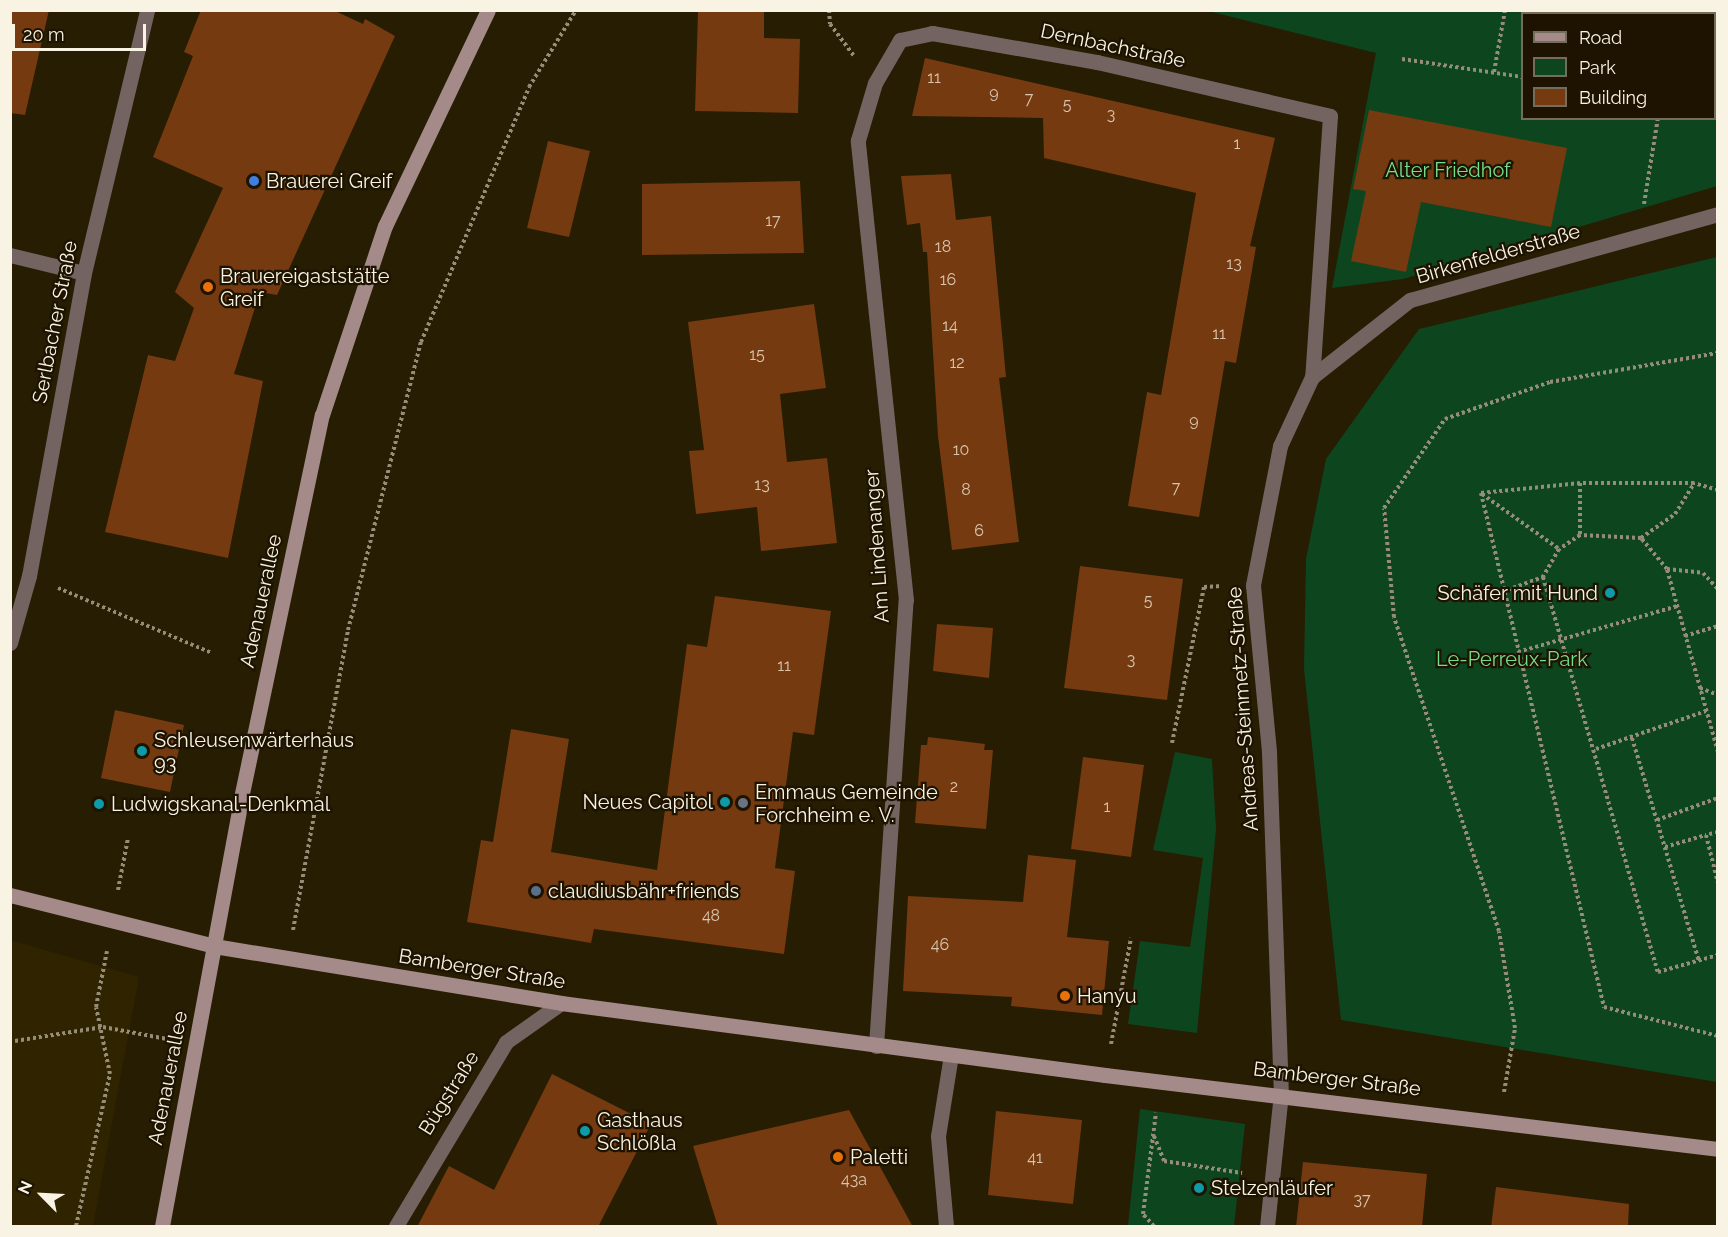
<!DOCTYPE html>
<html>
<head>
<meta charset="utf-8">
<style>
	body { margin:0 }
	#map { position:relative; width:1728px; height:1237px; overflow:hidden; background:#261d02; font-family:Raleway,sans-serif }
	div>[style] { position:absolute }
	.built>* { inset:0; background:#302400 }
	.green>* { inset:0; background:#0d461e }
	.building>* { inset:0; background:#753a0f }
	.path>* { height:4px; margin-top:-2px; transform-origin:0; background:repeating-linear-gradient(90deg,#958d78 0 3px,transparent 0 6px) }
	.street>* { height:15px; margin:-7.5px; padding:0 7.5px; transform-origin:7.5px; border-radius:7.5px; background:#736462 }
	.secondary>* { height:15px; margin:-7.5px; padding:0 7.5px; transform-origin:7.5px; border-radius:7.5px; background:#a48b8a }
	.dots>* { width:16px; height:16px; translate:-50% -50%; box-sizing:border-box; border:3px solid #1d1300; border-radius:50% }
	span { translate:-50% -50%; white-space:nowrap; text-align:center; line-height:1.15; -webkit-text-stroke:4.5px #1d1300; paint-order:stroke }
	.number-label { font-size:16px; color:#d8c5ae }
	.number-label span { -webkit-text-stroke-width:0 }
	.street-label { font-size:20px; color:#f9f3e3 }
	.park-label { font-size:20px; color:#75de8a }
	.poi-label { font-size:20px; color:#f9f3e3 }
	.left { translate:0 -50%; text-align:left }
	.right { translate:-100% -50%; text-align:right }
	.frame { position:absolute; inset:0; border:12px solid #f9f3e3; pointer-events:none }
	.legend { position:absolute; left:1521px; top:12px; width:195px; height:108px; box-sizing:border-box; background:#1d1300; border:2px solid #756d5b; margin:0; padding:8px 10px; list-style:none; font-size:18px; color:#f9f3e3 }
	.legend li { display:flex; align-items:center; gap:12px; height:30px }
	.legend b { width:30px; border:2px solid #756d5b }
	.north { position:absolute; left:12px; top:1165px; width:60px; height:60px; -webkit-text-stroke:4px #1d1300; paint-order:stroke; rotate:294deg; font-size:16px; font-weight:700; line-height:24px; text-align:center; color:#f9f3e3 }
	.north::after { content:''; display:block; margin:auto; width:21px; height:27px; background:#f9f3e3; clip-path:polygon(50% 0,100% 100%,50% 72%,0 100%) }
	.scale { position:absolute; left:12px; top:24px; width:134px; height:27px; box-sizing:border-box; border:3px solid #f9f3e3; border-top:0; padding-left:8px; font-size:18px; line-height:21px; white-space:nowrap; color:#f9f3e3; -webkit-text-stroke:4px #1d1300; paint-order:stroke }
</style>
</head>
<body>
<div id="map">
	<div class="built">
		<div style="clip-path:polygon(10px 940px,139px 977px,93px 1226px,11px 1226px)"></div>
	</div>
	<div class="green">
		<div style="clip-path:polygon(evenodd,1208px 11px,1717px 11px,1717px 186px,1403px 279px,1332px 288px,1376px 53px,1208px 11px,1522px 14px,1714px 14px,1714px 118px,1522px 118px,1522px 14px)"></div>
		<div style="clip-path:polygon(1717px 257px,1717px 1082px,1341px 1020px,1304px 669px,1306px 559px,1326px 459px,1419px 329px)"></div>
		<div style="clip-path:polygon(1175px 752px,1212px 759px,1216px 829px,1197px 1033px,1128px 1024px,1140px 941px,1190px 947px,1203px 858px,1153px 850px)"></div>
		<div style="clip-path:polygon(1140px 1109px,1245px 1124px,1234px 1226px,1128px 1226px)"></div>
	</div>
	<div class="building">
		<div style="clip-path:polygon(10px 10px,49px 10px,25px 115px,10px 113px)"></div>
		<div style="clip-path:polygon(201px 10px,333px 10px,363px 24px,365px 19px,395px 36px,277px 295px,260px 292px,234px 374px,263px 381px,228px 558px,105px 532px,148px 355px,175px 361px,194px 308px,175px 292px,223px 188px,153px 157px,193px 56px,184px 52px)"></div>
		<div style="clip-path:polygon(698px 10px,764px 10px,764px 38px,800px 39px,798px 113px,695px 111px)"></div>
		<div style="clip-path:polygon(925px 58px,1275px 138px,1250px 246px,1256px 247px,1236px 363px,1225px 361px,1199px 517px,1128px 506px,1147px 392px,1161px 395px,1196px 193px,1044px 158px,1043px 118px,912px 116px)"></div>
		<div style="clip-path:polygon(1369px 110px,1567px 148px,1551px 227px,1421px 202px,1406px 272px,1351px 261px,1366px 191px,1353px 189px)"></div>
		<div style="clip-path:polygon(548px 141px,590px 151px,569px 237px,527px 228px)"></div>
		<div style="clip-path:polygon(951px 174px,956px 220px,991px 216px,1006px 377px,999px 378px,1019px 542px,952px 550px,938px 436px,927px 252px,923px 252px,920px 223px,907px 225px,901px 176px)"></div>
		<div style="clip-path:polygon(800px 181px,804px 253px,642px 255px,642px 184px)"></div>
		<div style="clip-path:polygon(814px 304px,826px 388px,780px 394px,787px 462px,827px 458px,837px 543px,761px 551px,757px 507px,696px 514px,689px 451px,704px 450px,688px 322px)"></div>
		<div style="clip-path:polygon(1080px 566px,1183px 579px,1167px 700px,1064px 688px)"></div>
		<div style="clip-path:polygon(715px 596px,831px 611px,814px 735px,793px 732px,775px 868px,795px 871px,784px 954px,594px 929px,591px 943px,467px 922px,481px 840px,493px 842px,511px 729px,569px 739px,551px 852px,657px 870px,687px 644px,707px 647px)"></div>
		<div style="clip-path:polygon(937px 624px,993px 628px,989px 678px,933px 671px)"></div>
		<div style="clip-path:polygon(115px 710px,184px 725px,170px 792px,101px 778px)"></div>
		<div style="clip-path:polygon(928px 737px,985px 744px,984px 750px,993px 750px,986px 829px,915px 823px,921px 745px,927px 745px)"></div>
		<div style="clip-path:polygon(1083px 757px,1144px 765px,1131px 857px,1071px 849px)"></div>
		<div style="clip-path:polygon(1028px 855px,1076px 860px,1067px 937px,1109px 941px,1102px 1015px,1011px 1006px,1012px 997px,903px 991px,908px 896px,1023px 902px)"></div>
		<div style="clip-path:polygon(552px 1074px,651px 1124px,598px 1227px,417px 1227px,449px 1166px,494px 1190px)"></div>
		<div style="clip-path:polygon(849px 1110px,913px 1227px,718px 1227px,693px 1146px)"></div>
		<div style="clip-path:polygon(996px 1111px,1082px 1120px,1073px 1204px,988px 1195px)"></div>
		<div style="clip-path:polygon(1303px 1162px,1427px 1174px,1422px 1227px,1296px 1227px)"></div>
		<div style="clip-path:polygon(1496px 1187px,1629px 1204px,1628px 1227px,1491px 1227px)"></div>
	</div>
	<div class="path">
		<div style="left:829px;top:10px;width:14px;rotate:86deg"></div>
		<div style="left:830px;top:24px;width:40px;rotate:53deg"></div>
		<div style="left:1370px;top:10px;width:13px"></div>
		<div style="left:1674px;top:14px;width:4px;rotate:-76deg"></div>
		<div style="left:1402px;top:59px;width:121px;rotate:8.5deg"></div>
		<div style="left:1494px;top:72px;width:63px;rotate:-79.9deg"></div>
		<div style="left:1714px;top:87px;width:4px;rotate:-14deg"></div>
		<div style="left:1644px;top:204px;width:87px;rotate:-80.8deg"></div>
		<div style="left:1580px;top:483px;width:52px;rotate:90deg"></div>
		<div style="left:1718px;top:490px;width:25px;rotate:-164deg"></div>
		<div style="left:1694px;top:483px;width:114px;rotate:180deg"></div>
		<div style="left:1580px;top:483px;width:100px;rotate:174.2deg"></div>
		<div style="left:1481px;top:493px;width:529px;rotate:76.54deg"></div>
		<div style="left:1604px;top:1007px;width:118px;rotate:14.3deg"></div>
		<div style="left:1482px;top:494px;width:95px;rotate:35.5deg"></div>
		<div style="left:1641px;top:538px;width:42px;rotate:-35.2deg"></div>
		<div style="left:1675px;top:514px;width:36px;rotate:-58deg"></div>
		<div style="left:1667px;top:569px;width:36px;rotate:6deg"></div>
		<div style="left:1703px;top:573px;width:22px;rotate:47deg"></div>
		<div style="left:58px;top:588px;width:167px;rotate:22.9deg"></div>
		<div style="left:1502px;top:592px;width:44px;rotate:-20.1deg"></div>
		<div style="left:1685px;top:636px;width:34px;rotate:-17deg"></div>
		<div style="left:1518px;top:652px;width:166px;rotate:-16.1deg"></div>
		<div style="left:1700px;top:688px;width:19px;rotate:21deg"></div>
		<div style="left:1632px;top:738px;width:233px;rotate:73.3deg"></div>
		<div style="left:1172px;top:743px;width:159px;rotate:-78.4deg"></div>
		<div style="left:1204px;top:587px;width:18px;rotate:-3deg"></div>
		<div style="left:1596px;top:749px;width:116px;rotate:-19.1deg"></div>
		<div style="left:1718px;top:752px;width:190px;rotate:-105.6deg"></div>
		<div style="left:1667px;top:569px;width:40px;rotate:-130deg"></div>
		<div style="left:1641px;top:538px;width:61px;rotate:-177.2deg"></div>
		<div style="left:1580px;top:535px;width:25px;rotate:146deg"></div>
		<div style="left:1559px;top:549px;width:32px;rotate:120deg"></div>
		<div style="left:1543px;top:577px;width:411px;rotate:73.8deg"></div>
		<div style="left:1658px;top:972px;width:62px;rotate:-15.8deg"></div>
		<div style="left:1657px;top:820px;width:65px;rotate:-19.8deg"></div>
		<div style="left:1718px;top:832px;width:12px;rotate:166deg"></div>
		<div style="left:1706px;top:835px;width:49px;rotate:76deg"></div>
		<div style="left:1665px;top:847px;width:43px;rotate:-16.3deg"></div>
		<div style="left:118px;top:890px;width:53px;rotate:-79.1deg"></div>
		<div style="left:293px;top:930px;width:305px;rotate:-79.6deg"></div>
		<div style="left:348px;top:630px;width:297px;rotate:-75.8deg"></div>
		<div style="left:421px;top:342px;width:277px;rotate:-67deg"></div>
		<div style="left:529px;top:87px;width:90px;rotate:-58.6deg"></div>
		<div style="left:15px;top:1041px;width:89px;rotate:-9deg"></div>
		<div style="left:103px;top:1027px;width:65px;rotate:10.6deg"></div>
		<div style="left:1111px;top:1044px;width:108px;rotate:-79.3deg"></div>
		<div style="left:1504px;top:1092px;width:65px;rotate:-80.2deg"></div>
		<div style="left:1515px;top:1028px;width:98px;rotate:-99.4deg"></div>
		<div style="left:1499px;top:931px;width:331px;rotate:-108.5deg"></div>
		<div style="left:1394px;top:617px;width:109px;rotate:-95.2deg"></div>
		<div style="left:1384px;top:508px;width:108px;rotate:-55.6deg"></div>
		<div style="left:1445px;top:419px;width:111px;rotate:-19.4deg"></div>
		<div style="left:1550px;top:382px;width:170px;rotate:-9.8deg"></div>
		<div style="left:1154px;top:1136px;width:27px;rotate:68deg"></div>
		<div style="left:1164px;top:1161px;width:79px;rotate:8.7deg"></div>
		<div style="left:76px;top:1226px;width:156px;rotate:-77.4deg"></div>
		<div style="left:110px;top:1074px;width:68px;rotate:-101.8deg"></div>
		<div style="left:96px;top:1007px;width:57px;rotate:-78.9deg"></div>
		<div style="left:1154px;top:1226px;width:16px;rotate:-133deg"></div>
		<div style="left:1143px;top:1214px;width:102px;rotate:-82.7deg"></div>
	</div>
	<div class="street">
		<div style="left:10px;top:255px;width:76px;rotate:13.7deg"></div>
		<div style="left:1312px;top:377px;width:125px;rotate:-38.2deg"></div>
		<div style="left:1410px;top:300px;width:320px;rotate:-15.6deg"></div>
		<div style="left:10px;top:643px;width:70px;rotate:-74.2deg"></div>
		<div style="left:29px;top:576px;width:308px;rotate:-79.7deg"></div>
		<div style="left:84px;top:273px;width:270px;rotate:-76.5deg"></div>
		<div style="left:876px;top:1046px;width:447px;rotate:-86.2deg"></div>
		<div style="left:906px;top:600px;width:462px;rotate:-96deg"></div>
		<div style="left:858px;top:140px;width:59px;rotate:-73.4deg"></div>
		<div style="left:875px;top:83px;width:50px;rotate:-59.8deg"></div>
		<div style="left:900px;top:40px;width:33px;rotate:-12deg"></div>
		<div style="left:932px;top:33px;width:168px;rotate:10deg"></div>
		<div style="left:1097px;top:62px;width:239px;rotate:13deg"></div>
		<div style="left:1330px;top:116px;width:262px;rotate:93.9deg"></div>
		<div style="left:1312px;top:377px;width:76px;rotate:114.9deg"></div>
		<div style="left:1280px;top:446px;width:142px;rotate:101deg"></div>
		<div style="left:1253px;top:585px;width:168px;rotate:84.5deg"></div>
		<div style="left:1269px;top:752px;width:341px;rotate:88deg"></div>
		<div style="left:1281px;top:1093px;width:134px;rotate:96deg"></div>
		<div style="left:396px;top:1226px;width:214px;rotate:-59.1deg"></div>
		<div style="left:506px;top:1042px;width:67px;rotate:-35.3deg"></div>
		<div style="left:946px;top:1226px;width:90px;rotate:-95.1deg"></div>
		<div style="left:938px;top:1136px;width:82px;rotate:-80.9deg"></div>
	</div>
	<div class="secondary">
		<div style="left:10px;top:895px;width:210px;rotate:14deg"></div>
		<div style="left:214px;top:946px;width:352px;rotate:9.3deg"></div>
		<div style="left:561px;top:1003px;width:549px;rotate:7.54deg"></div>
		<div style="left:1105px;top:1075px;width:617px;rotate:6.88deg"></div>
		<div style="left:162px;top:1226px;width:435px;rotate:-79.5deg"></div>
		<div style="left:241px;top:798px;width:391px;rotate:-78.1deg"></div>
		<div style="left:322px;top:415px;width:199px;rotate:-71.6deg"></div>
		<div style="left:385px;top:226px;width:239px;rotate:-64.5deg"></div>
	</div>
	<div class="dots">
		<div style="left:254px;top:181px;background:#3f7fe0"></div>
		<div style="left:208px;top:287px;background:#e8710a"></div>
		<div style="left:1610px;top:593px;background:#0f9aa8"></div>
		<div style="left:142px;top:751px;background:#0f9aa8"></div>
		<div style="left:725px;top:802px;background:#0f9aa8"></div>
		<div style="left:743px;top:803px;background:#6b7280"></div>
		<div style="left:99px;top:804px;background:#0f9aa8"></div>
		<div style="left:536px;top:891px;background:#5c6f8a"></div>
		<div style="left:1065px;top:996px;background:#e8710a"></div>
		<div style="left:585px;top:1131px;background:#0f9aa8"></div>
		<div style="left:838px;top:1157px;background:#e8710a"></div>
		<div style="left:1199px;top:1188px;background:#0f9aa8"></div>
	</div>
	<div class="number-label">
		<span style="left:934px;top:78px">11</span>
		<span style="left:994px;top:93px">9</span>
		<span style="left:1029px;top:99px">7</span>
		<span style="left:1067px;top:105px">5</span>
		<span style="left:1111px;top:115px">3</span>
		<span style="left:1237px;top:144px">1</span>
		<span style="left:773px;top:221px">17</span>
		<span style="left:943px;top:247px">18</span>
		<span style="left:1234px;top:264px">13</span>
		<span style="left:948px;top:280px">16</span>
		<span style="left:950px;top:326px">14</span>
		<span style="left:1219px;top:334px">11</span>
		<span style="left:757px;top:355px">15</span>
		<span style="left:957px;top:363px">12</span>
		<span style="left:1194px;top:421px">9</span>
		<span style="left:961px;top:450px">10</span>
		<span style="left:762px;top:485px">13</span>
		<span style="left:1176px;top:488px">7</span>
		<span style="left:966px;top:490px">8</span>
		<span style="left:979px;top:531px">6</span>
		<span style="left:1148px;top:601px">5</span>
		<span style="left:1131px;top:660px">3</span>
		<span style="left:784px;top:666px">11</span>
		<span style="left:954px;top:787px">2</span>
		<span style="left:1107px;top:807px">1</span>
		<span style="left:711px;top:916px">48</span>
		<span style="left:940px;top:945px">46</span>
		<span style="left:1035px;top:1158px">41</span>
		<span style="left:854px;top:1180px">43a</span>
		<span style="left:1362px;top:1200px">37</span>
	</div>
	<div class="street-label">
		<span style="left:1113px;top:46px;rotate:12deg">Dernbachstraße</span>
		<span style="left:1498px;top:254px;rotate:-16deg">Birkenfelderstraße</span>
		<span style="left:55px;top:322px;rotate:-79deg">Serlbacher Straße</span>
		<span style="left:877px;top:546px;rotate:-94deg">Am Lindenanger</span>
		<span style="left:261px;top:601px;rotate:-78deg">Adenauerallee</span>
		<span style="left:1243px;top:709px;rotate:-94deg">Andreas-Steinmetz-Straße</span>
		<span style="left:482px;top:969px;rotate:9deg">Bamberger Straße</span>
		<span style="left:168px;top:1078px;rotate:-79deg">Adenauerallee</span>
		<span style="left:1337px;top:1079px;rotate:7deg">Bamberger Straße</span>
		<span style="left:449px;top:1093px;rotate:-58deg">Bügstraße</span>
	</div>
	<div class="park-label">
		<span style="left:1448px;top:170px">Alter Friedhof</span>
		<span style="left:1512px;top:659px">Le-Perreux-Park</span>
	</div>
	<div class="poi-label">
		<span class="left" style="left:266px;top:181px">Brauerei Greif</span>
		<span class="left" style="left:220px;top:288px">Brauereigaststätte<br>Greif</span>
		<span class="right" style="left:1598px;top:593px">Schäfer mit Hund</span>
		<span class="left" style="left:154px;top:752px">Schleusenwärterhaus<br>93</span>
		<span class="left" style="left:755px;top:804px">Emmaus Gemeinde<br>Forchheim e. V.</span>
		<span class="right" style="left:713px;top:802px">Neues Capitol</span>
		<span class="left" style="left:111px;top:804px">Ludwigskanal-Denkmal</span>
		<span class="left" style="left:548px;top:891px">claudiusbähr+friends</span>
		<span class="left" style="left:1077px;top:996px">Hanyu</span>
		<span class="left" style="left:597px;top:1132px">Gasthaus<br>Schlößla</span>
		<span class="left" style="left:850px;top:1157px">Paletti</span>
		<span class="left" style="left:1211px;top:1188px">Stelzenläufer</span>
	</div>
	<div class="frame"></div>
	<ul class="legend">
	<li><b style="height:8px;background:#a48b8a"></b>Road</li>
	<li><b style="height:16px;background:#0d461e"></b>Park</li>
	<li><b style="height:16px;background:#753a0f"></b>Building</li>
	</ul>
	<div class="north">N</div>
	<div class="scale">20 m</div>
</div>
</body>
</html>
